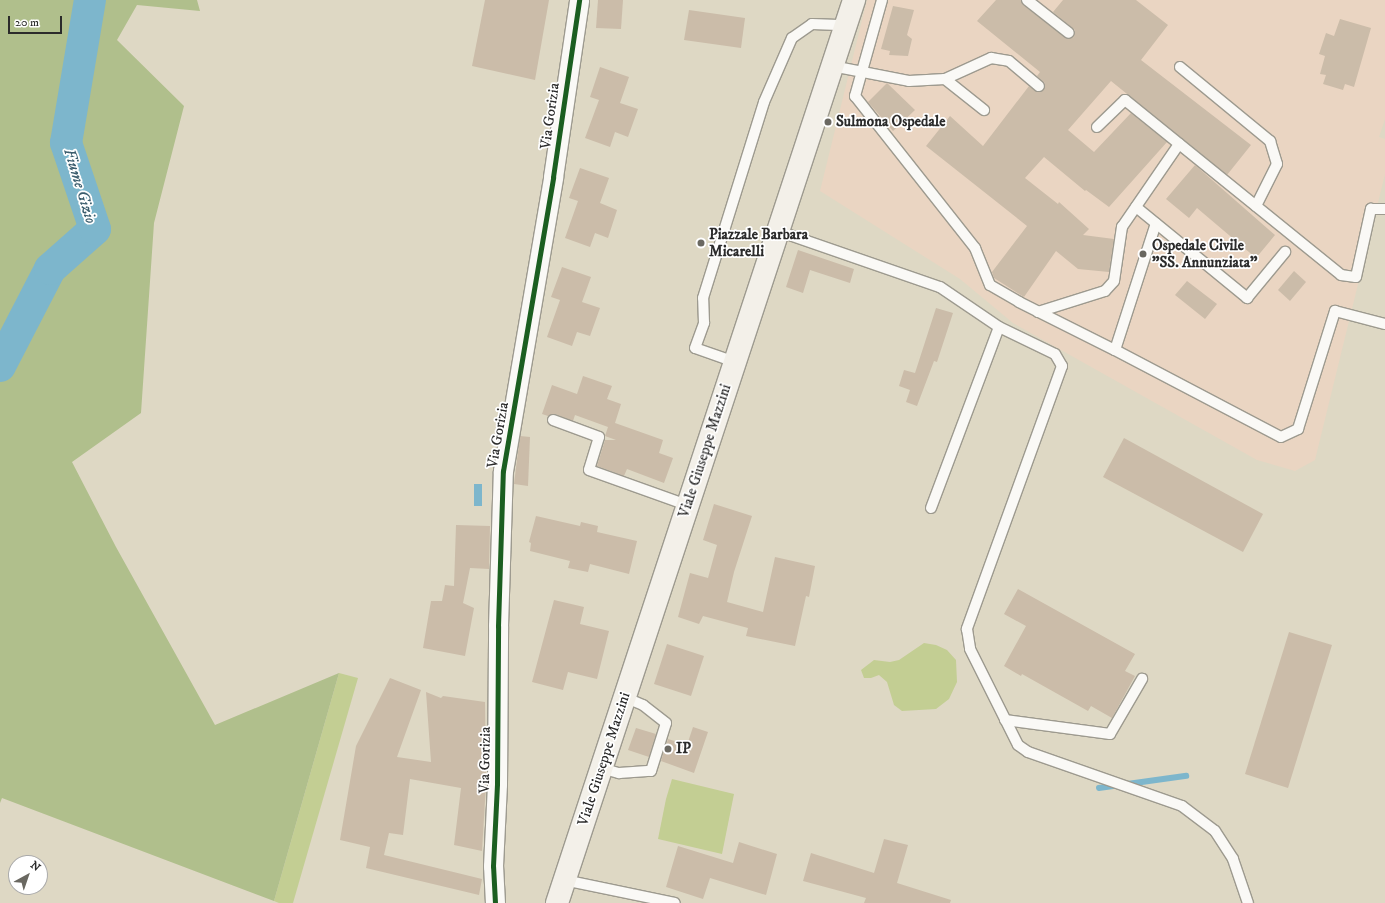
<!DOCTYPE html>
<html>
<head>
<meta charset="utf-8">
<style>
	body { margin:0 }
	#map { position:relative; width:1385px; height:903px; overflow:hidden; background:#ded8c4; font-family:"IM FELL DW Pica",serif }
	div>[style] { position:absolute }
	.built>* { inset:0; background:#ead5c2 }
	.green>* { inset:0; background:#c3ce93 }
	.forest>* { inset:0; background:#b0bf8c }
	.water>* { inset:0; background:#7db6cc }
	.stream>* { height:5.5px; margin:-2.75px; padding:0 2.75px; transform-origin:2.75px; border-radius:2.75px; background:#7db6cc }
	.river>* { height:32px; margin:-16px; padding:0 16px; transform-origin:16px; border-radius:16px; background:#7db6cc }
	.building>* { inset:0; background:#cbbca9 }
	.roads { filter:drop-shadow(1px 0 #9d9a8f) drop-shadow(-1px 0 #9d9a8f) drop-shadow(0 1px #9d9a8f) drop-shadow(0 -1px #9d9a8f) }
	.service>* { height:10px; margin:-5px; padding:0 5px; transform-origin:5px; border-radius:5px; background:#faf9f6 }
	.minor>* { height:19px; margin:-9.5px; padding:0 9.5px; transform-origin:9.5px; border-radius:9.5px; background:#faf9f6 }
	.secondary>* { height:22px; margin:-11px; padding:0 11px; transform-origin:11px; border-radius:11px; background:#f3f0e9 }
	.cycleway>* { height:5px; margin:-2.5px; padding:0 2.5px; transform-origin:2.5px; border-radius:2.5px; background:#1b5e20 }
	.dots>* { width:11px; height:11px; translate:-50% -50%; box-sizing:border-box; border:2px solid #fff; border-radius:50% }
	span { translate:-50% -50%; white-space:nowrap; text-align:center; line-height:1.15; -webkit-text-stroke:3.5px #fff; paint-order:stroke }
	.street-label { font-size:15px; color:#2b2b2b }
	.poi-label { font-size:15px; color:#2b2b2b; font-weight:700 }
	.left { translate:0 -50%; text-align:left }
	.water-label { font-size:16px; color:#3b5d6d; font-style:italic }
	.north { position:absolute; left:8px; top:855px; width:40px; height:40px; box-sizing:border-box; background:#fff; border:1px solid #aaa; border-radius:50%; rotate:40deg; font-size:11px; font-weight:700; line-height:16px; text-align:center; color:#2b2b2b }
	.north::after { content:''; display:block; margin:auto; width:14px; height:18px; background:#6a6861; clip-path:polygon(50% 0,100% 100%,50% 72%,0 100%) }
	.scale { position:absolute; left:8px; top:16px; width:54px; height:18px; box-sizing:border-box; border:2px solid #2b2b2b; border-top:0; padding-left:5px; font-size:12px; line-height:14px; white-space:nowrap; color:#2b2b2b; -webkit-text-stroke:3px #fff; paint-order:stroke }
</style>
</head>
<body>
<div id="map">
	<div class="built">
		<div style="clip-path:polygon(867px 0,1385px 0,1385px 119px,1379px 137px,1385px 139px,1385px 174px,1315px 460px,1295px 471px,1257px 460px,1013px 323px,960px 279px,820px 191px)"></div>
	</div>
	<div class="green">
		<div style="clip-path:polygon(924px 643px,936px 645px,947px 650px,956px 660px,957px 682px,949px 699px,936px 709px,902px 711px,894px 705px,887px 682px,879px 675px,871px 678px,864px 678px,861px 670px,874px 660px,890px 662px,899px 660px)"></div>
		<div style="clip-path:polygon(339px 673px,358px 678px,293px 903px,279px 903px,274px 901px)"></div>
		<div style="clip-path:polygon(672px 779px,734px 794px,722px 854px,658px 839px,666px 799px)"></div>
	</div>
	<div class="forest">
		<div style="clip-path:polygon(0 0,197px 0,200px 11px,137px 5px,117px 40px,184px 106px,154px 223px,141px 413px,72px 462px,116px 547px,215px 725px,339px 673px,274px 901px,2px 798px,0 803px)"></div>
	</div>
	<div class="water">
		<div style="clip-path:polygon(474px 484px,482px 484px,482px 506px,474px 506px)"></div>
	</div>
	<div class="stream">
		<div style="left:1099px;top:788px;width:88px;rotate:-7.9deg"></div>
	</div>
	<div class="river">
		<div style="left:0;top:366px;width:109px;rotate:-62.7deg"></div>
		<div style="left:50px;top:269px;width:60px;rotate:-41.6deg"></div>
		<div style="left:95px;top:229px;width:91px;rotate:-108.6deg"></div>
		<div style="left:66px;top:143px;width:145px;rotate:-80.5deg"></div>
	</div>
	<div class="building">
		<div style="clip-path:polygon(485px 0,549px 0,535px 80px,472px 66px)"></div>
		<div style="clip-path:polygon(598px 0,623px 0,621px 29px,596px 28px)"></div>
		<div style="clip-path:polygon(996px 0,1021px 0,1023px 5px,1068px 39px,1074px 37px,1075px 30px,1053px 12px,1063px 0,1136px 0,1168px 25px,1141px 60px,1251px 145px,1227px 175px,1111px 81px,1068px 130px,1094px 152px,1131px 113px,1167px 142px,1109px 207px,1086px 190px,1085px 191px,1044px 157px,1025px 178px,1058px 204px,1059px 202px,1089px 229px,1083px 235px,1114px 239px,1109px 272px,1078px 269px,1056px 251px,1024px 297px,994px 278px,992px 272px,1027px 226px,926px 146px,950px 116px,983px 146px,1029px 86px,1038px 92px,1044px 90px,1045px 83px,1037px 76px,1040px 72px,977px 21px)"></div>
		<div style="clip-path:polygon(893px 6px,914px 10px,907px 35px,912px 39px,908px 56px,889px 55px,890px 51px,881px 49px)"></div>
		<div style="clip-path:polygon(689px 10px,745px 18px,741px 48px,684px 40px)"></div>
		<div style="clip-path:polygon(1340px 19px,1371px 28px,1354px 87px,1345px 84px,1343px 90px,1323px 84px,1326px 75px,1320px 74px,1325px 56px,1319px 54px,1326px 33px,1334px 36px)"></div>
		<div style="clip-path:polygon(600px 67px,629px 77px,620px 103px,638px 109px,628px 137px,615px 132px,610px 147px,585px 138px,599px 100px,590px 97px)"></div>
		<div style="clip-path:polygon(887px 83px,915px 110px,893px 131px,868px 102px)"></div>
		<div style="clip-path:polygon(1195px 165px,1275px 235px,1256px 258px,1197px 208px,1189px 218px,1166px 199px)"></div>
		<div style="clip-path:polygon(580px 168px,609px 178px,600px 203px,617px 210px,608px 238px,595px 233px,590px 247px,565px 238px,578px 201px,569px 198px)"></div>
		<div style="clip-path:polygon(798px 250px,854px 269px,850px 283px,810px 270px,803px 293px,786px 287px)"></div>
		<div style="clip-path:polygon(562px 267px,591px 277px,582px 302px,600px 308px,590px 336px,577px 332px,572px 346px,547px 337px,560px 300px,551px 297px)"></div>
		<div style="clip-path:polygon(1294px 271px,1306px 282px,1290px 301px,1278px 290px)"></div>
		<div style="clip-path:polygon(1187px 281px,1217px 304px,1205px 319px,1175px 295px)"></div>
		<div style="clip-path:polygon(936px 308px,953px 313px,937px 362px,934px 361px,917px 406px,906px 402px,910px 390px,899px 386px,904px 370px,915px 373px)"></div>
		<div style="clip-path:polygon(583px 376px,612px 386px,607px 399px,621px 404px,615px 423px,663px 440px,659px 453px,673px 458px,664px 483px,627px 469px,624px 476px,597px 466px,605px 440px,616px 440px,605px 436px,608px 427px,575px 415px,573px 421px,555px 414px,548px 416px,542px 414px,552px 385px,577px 394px)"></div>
		<div style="clip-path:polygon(520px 436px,530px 437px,528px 486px,514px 484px)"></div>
		<div style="clip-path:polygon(1124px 438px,1263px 514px,1243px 552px,1103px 477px)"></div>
		<div style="clip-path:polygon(714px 504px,752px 516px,734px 572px,727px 602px,763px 612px,775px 557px,815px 566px,809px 597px,806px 596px,795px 646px,746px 636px,748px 628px,703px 616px,699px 624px,678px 617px,690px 573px,708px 578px,717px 545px,703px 540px)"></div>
		<div style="clip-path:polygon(536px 516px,580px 526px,581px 522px,598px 526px,597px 532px,637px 541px,629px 574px,590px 564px,588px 572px,568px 568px,570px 561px,530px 551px,531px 543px,529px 542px)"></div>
		<div style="clip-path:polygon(456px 525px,490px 526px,489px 569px,470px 568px,463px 603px,474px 608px,465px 656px,423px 648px,431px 601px,442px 601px,445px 585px,454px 586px)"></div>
		<div style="clip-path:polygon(1018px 589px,1135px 654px,1125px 671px,1135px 676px,1112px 718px,1091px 706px,1088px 711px,1022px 674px,1021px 676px,1004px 666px,1026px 626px,1004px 614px)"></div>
		<div style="clip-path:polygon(554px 600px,584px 607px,580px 624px,609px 631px,597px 679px,568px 672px,563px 690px,532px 682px)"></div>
		<div style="clip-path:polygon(1289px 632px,1332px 645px,1288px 788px,1245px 774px)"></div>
		<div style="clip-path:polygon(667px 644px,704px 656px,691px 696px,654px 684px)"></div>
		<div style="clip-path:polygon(390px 678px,421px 690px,397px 757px,431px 762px,426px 692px,441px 698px,443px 696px,485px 702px,486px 784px,482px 851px,454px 845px,461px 788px,410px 779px,403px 835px,389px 833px,384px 855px,482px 879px,479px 895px,366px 868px,370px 847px,340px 840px,356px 746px)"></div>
		<div style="clip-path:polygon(693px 727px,708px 732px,694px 773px,661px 761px,668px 739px,687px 745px)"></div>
		<div style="clip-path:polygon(636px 728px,656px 734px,649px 757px,628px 750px)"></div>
		<div style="clip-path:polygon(884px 839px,908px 845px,897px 883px,951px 900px,950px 903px,864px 903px,866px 898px,803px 881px,811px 853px,874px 873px)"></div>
		<div style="clip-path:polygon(739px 842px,777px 854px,766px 895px,710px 878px,703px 899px,666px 887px,678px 846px,733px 863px)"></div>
	</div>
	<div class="roads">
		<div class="service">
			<div style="left:882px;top:0;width:100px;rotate:105.7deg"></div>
			<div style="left:855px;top:96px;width:194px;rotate:51.7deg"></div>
			<div style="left:975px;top:248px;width:40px;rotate:68deg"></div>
			<div style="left:990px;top:285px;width:34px;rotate:30deg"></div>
			<div style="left:1019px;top:302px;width:107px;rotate:26.6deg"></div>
			<div style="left:1115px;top:350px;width:187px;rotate:27.7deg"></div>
			<div style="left:1281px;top:437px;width:19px;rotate:-25deg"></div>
			<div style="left:1298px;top:429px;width:124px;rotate:-72.6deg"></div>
			<div style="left:1335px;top:311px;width:52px;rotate:14.6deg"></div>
			<div style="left:1027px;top:0;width:53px;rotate:38.2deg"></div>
			<div style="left:832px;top:66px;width:78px;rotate:11deg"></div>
			<div style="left:909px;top:81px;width:36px;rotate:-3deg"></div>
			<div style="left:945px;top:79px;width:51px;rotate:-24.5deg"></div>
			<div style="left:991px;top:58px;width:18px;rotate:9deg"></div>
			<div style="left:1009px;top:61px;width:39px;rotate:40deg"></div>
			<div style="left:1180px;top:67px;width:117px;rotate:39.4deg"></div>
			<div style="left:1270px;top:141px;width:24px;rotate:73deg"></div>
			<div style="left:1277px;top:164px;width:47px;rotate:116.6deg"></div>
			<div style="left:945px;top:79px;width:50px;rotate:38.5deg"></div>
			<div style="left:1097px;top:127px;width:39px;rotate:-44deg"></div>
			<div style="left:1125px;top:100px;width:278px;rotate:39deg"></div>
			<div style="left:1341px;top:275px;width:15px;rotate:8deg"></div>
			<div style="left:1356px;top:277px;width:70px;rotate:-77.6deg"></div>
			<div style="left:1371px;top:209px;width:14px"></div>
			<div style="left:1136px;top:207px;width:144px;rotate:39.3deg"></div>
			<div style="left:1247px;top:298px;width:60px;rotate:-50.4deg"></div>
			<div style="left:778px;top:231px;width:171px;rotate:19.1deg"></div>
			<div style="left:940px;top:287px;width:71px;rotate:34.1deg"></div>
			<div style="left:999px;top:327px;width:62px;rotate:25.7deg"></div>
			<div style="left:1055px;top:354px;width:14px;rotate:60deg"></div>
			<div style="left:1062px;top:366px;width:280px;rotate:109.9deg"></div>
			<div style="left:967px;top:629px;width:20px;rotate:81deg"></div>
			<div style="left:970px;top:649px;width:107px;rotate:63.4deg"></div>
			<div style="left:1018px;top:745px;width:12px;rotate:35deg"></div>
			<div style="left:1028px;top:752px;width:163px;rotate:19.3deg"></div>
			<div style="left:1182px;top:806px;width:41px;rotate:37.1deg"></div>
			<div style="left:1215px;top:831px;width:33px;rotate:57deg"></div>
			<div style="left:1233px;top:859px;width:46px;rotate:71.2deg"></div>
			<div style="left:1038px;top:312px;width:70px;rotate:-17.4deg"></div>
			<div style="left:1105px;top:291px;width:13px;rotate:-48deg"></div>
			<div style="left:1114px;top:281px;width:55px;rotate:-81.6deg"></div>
			<div style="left:1122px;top:227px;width:101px;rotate:-55.5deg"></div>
			<div style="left:1115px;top:350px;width:133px;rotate:-72.1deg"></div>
			<div style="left:735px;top:362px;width:42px;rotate:-160.7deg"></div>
			<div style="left:695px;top:348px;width:27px;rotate:-70deg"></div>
			<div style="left:704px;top:323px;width:25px;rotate:-92deg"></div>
			<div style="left:703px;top:298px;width:205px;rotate:-72.7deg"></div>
			<div style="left:764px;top:102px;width:70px;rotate:-66.4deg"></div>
			<div style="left:792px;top:38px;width:24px;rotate:-35deg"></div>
			<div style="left:812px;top:24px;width:33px;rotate:2deg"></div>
			<div style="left:553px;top:420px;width:49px;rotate:20.3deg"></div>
			<div style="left:599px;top:437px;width:34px;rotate:107deg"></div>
			<div style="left:589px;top:470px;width:104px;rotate:19.7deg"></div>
			<div style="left:931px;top:508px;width:193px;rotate:-69.4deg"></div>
			<div style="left:1005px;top:720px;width:106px;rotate:7.6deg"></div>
			<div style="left:1110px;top:734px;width:64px;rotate:-59.8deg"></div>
			<div style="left:601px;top:768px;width:19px;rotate:16deg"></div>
			<div style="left:619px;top:773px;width:32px;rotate:-4deg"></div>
			<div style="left:651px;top:771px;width:50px;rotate:-72.6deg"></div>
			<div style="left:666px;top:723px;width:29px;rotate:-142deg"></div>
			<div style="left:643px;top:705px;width:21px;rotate:-157deg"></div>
			<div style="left:564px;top:880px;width:113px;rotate:11.7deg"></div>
		</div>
		<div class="minor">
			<div style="left:495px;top:903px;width:37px;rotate:-93deg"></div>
			<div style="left:493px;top:866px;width:82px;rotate:-87.2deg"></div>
			<div style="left:497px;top:784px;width:158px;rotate:-89.6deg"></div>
			<div style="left:498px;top:626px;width:155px;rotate:-88.2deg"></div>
			<div style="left:503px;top:471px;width:298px;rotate:-80.3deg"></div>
			<div style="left:553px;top:177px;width:179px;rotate:-81.6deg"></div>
		</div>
		<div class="secondary">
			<div style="left:557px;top:903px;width:951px;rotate:-71.79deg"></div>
		</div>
	</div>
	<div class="cycleway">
		<div style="left:495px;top:903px;width:37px;rotate:-93deg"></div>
		<div style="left:493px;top:866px;width:82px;rotate:-87.2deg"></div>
		<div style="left:497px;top:784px;width:158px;rotate:-89.6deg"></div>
		<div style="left:498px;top:626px;width:155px;rotate:-88.2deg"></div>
		<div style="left:503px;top:471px;width:298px;rotate:-80.3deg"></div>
		<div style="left:553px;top:177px;width:179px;rotate:-81.6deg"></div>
	</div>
	<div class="dots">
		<div style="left:828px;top:122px;background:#6a6861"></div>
		<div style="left:701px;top:243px;background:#6a6861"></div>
		<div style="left:1143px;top:254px;background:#6a6861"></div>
		<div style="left:668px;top:749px;background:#6a6861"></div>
	</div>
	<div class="street-label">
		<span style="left:550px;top:116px;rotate:-82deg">Via Gorizia</span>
		<span style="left:498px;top:435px;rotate:-80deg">Via Gorizia</span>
		<span style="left:705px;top:451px;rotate:-72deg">Viale Giuseppe Mazzini</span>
		<span style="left:604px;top:759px;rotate:-72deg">Viale Giuseppe Mazzini</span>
		<span style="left:485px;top:760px;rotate:-89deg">Via Gorizia</span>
	</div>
	<div class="poi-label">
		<span class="left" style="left:836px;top:122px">Sulmona Ospedale</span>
		<span class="left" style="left:709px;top:243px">Piazzale Barbara<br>Micarelli</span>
		<span class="left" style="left:1152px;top:254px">Ospedale Civile<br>"SS. Annunziata"</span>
		<span class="left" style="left:676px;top:749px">IP</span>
	</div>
	<div class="water-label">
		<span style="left:80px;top:186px;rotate:73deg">Fiume Gizio</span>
	</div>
	<div class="north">N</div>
	<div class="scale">20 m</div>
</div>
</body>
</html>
